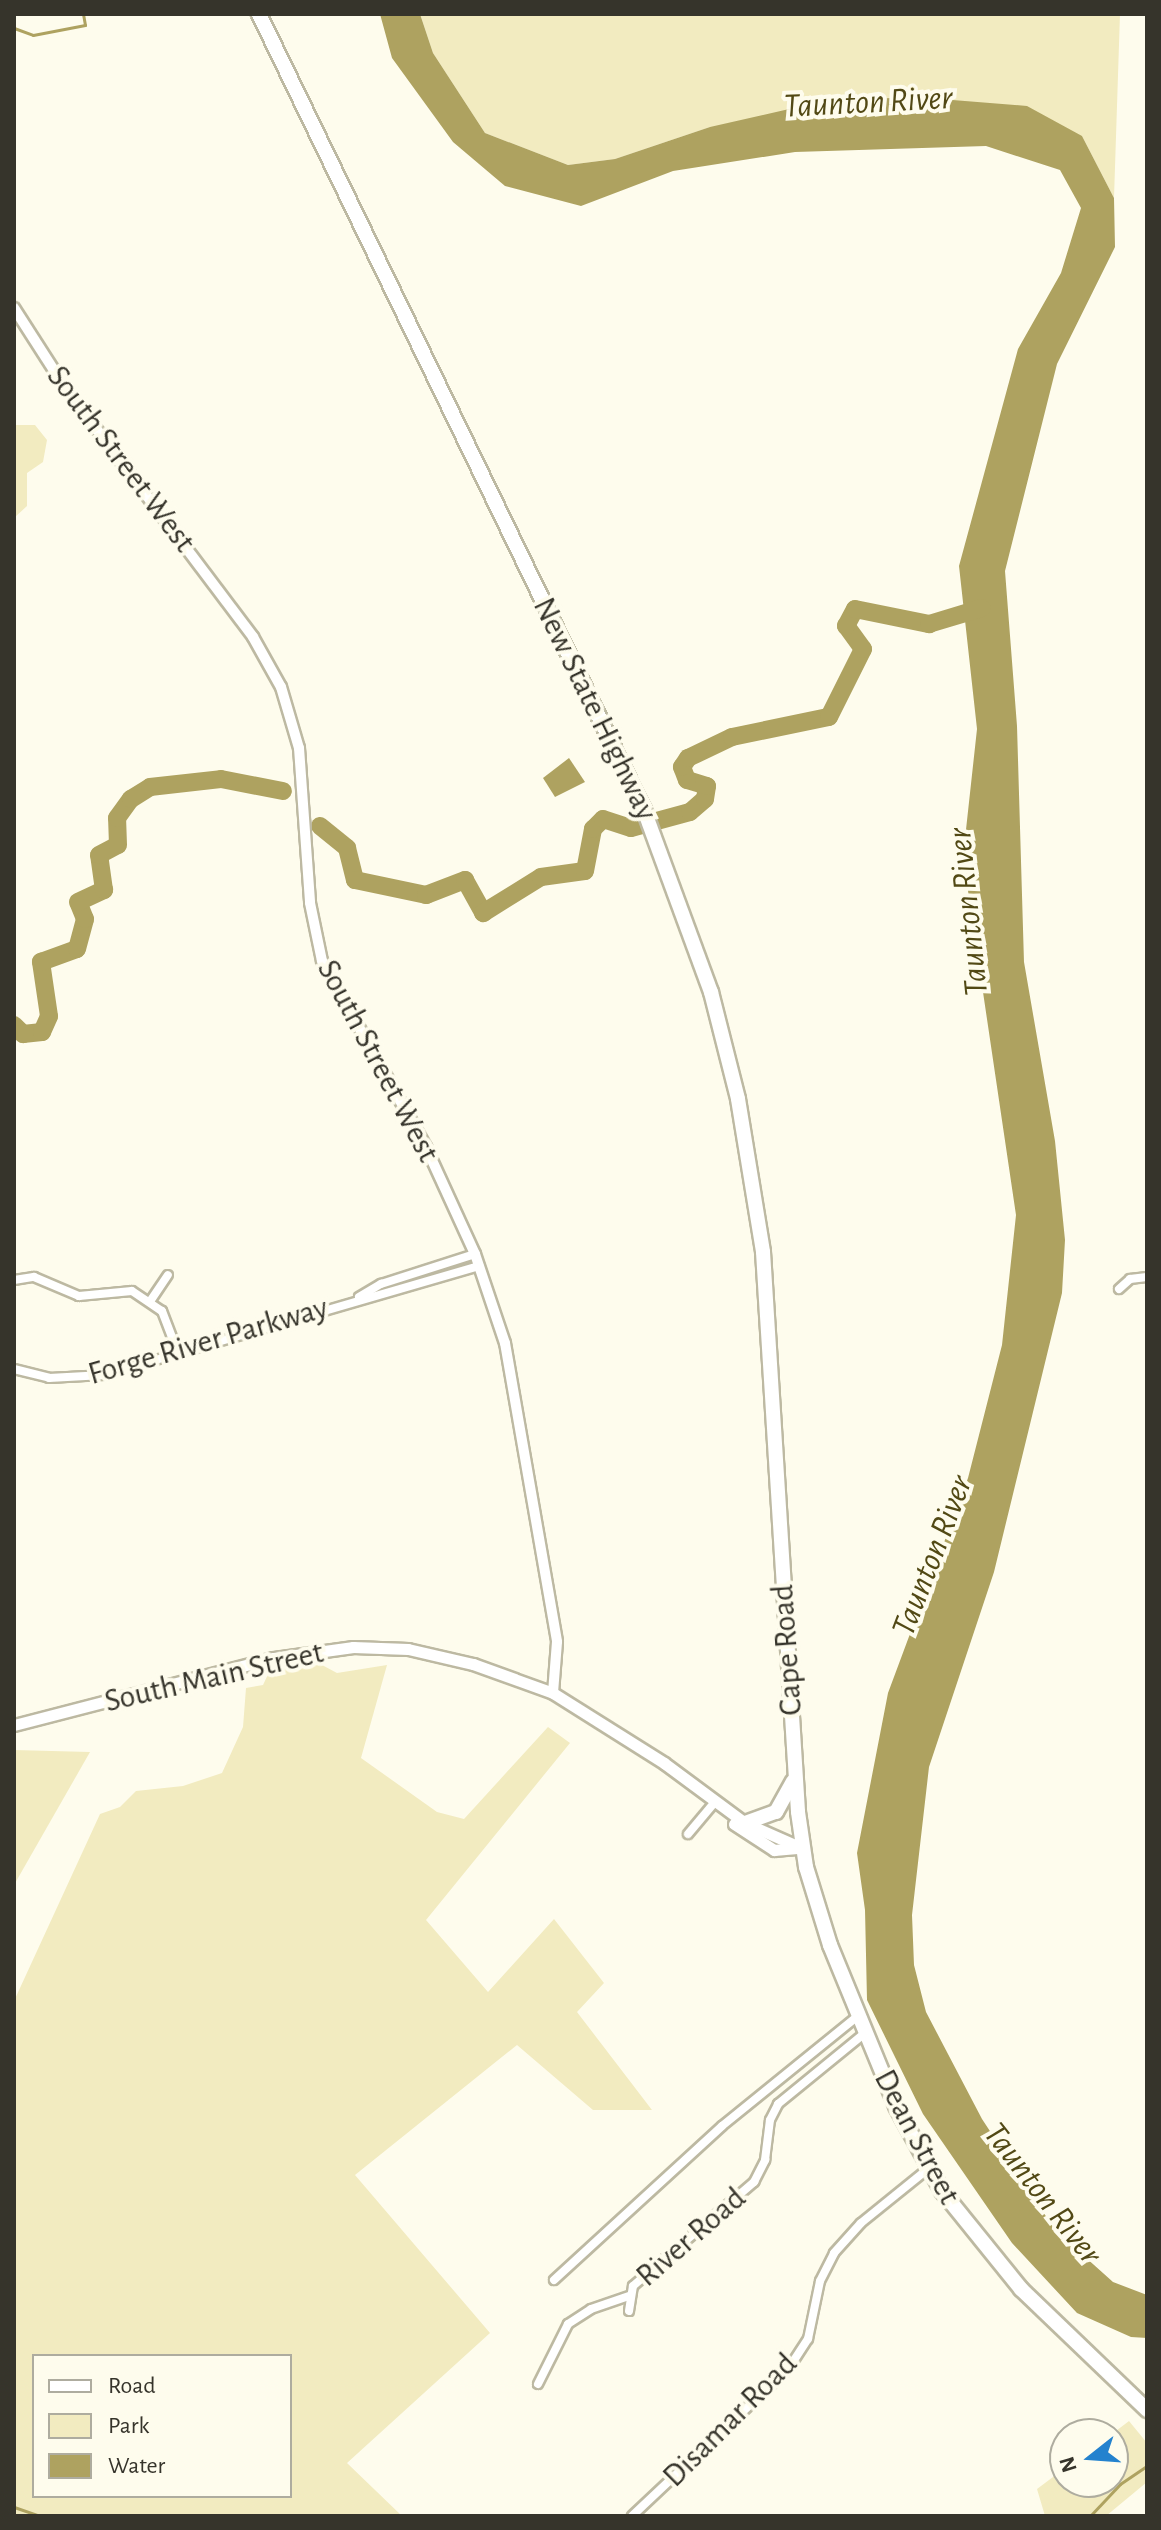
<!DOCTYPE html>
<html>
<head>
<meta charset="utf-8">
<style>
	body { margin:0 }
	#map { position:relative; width:1161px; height:2530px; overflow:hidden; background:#fefced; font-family:"Alegreya Sans",sans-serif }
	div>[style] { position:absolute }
	.green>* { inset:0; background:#f2ebc0 }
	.water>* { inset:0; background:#aea260 }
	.stream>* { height:3px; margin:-1.5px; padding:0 1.5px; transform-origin:1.5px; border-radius:1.5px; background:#aea260 }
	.river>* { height:18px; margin:-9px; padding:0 9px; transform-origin:9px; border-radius:9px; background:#aea260 }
	.roads { filter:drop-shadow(2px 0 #bdb9a2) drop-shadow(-2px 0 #bdb9a2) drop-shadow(0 2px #bdb9a2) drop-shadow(0 -2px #bdb9a2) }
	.minor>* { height:8px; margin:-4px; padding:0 4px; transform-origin:4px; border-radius:4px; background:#fff }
	.tertiary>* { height:10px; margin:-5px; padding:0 5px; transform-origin:5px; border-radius:5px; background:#fff }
	.secondary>* { height:11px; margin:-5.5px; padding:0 5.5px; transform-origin:5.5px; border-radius:5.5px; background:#fff }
	.trunk>* { height:14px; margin:-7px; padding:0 7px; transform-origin:7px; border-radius:7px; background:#fff }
	span { translate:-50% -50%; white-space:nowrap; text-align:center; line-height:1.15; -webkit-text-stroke:8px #fefced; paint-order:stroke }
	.street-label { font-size:32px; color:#36342b }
	.water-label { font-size:34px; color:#524915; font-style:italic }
	.frame { position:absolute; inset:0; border:16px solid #36342b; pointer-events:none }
	.legend { position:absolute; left:32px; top:2354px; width:260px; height:144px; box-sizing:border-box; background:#fefced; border:2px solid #aeac9f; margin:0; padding:10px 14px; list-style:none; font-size:24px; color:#36342b }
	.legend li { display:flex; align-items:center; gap:16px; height:40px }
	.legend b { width:40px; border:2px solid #aeac9f }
	.north { position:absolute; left:1049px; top:2418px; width:80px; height:80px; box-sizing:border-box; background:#fefced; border:2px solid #aeac9f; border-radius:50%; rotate:253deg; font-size:22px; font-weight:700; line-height:32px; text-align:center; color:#36342b }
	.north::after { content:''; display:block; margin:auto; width:28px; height:36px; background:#2482ce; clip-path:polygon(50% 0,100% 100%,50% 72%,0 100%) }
</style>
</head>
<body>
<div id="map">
	<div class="green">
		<div style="clip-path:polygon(420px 14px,1120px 14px,1114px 198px,1082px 136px,710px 127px,615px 159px,568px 165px,485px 133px,433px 53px)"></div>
		<div style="clip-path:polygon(14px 425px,35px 425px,47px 440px,43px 462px,27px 473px,27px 506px,14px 518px)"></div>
		<div style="clip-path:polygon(evenodd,322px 1665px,337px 1673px,387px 1665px,361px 1758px,437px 1812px,464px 1819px,548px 1727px,570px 1743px,426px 1920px,488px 1992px,554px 1919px,604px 1983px,577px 2012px,652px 2110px,593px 2110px,517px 2045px,355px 2175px,490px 2333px,347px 2463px,402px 2516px,14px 2516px,14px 2001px,100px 1814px,120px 1807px,136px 1791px,183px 1786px,222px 1773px,243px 1727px,246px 1688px,263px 1685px,272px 1666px,322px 1665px,34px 2356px,290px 2356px,290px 2496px,34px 2496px,34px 2356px)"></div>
		<div style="clip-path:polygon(14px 1750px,90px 1752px,14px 1885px)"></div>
		<div style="clip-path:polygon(1129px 2421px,1147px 2443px,1147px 2482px,1106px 2516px,1045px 2516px,1037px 2489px,1065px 2468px,1065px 2482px,1113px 2482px,1112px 2434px)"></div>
	</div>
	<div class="water">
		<div style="clip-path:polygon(380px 14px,420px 14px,433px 53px,485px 133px,568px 165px,615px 159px,710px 127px,824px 101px,915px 97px,1027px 106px,1082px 136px,1114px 198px,1115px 247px,1057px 364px,1005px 571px,1017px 726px,1024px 962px,1055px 1141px,1065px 1240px,1062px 1293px,994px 1572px,929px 1767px,912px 1915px,914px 1965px,926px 2012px,982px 2119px,1055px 2230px,1113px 2282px,1147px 2295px,1147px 2338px,1131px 2337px,1077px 2313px,1012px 2243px,923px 2114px,867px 2000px,865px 1910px,857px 1853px,888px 1693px,968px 1478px,1002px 1345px,1016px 1215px,963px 857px,977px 729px,959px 566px,1018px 349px,1061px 273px,1081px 208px,1060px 170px,986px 146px,795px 152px,673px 171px,581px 206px,505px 186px,453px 142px,392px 58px)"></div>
		<div style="clip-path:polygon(569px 758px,585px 782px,555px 797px,543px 778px)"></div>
	</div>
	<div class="stream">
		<div style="left:14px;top:28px;width:20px;rotate:20deg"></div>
		<div style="left:33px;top:35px;width:53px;rotate:-10.9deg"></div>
		<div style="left:85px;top:25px;width:11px;rotate:-100deg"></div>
		<div style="left:14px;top:2507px;width:28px;rotate:19deg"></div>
		<div style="left:1090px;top:2516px;width:44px;rotate:-46.8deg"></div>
		<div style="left:1120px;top:2484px;width:32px;rotate:-34deg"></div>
	</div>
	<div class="river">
		<div style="left:320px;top:826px;width:35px;rotate:39deg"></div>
		<div style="left:347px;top:848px;width:33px;rotate:76deg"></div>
		<div style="left:355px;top:880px;width:73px;rotate:11.9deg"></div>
		<div style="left:426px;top:895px;width:42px;rotate:-21deg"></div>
		<div style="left:465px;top:880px;width:38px;rotate:61deg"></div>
		<div style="left:483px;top:913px;width:68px;rotate:-31.8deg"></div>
		<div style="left:541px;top:877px;width:44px;rotate:-7.8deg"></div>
		<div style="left:585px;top:871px;width:43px;rotate:-79.2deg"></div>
		<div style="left:593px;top:829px;width:14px;rotate:-45deg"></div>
		<div style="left:603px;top:819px;width:29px;rotate:18deg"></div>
		<div style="left:631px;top:828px;width:61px;rotate:-15.2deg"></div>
		<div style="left:690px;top:812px;width:20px;rotate:-41deg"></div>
		<div style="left:705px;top:799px;width:13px;rotate:-81deg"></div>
		<div style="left:707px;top:786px;width:21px;rotate:-163deg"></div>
		<div style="left:687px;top:780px;width:14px;rotate:-111deg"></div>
		<div style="left:682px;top:767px;width:11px;rotate:-56deg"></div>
		<div style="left:688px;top:758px;width:49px;rotate:-25.5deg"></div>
		<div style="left:732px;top:737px;width:99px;rotate:-11.7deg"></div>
		<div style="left:829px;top:717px;width:76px;rotate:-63.4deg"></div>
		<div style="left:863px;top:649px;width:29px;rotate:-126deg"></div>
		<div style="left:846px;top:626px;width:19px;rotate:-62deg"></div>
		<div style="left:855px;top:609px;width:76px;rotate:11.5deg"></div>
		<div style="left:929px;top:624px;width:55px;rotate:-16.8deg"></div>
		<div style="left:14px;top:1025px;width:13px;rotate:45deg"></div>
		<div style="left:23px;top:1034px;width:19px;rotate:-6deg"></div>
		<div style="left:42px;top:1032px;width:17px;rotate:-66deg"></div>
		<div style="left:49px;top:1016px;width:55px;rotate:-98.4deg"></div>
		<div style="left:41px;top:962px;width:38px;rotate:-20deg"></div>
		<div style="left:77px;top:949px;width:31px;rotate:-75deg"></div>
		<div style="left:85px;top:919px;width:18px;rotate:-112deg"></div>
		<div style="left:78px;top:902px;width:29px;rotate:-25deg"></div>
		<div style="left:104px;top:890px;width:35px;rotate:-98deg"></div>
		<div style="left:99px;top:855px;width:21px;rotate:-28deg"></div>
		<div style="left:118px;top:845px;width:27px;rotate:-92deg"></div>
		<div style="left:117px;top:818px;width:24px;rotate:-54deg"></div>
		<div style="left:131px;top:799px;width:22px;rotate:-32deg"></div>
		<div style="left:150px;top:787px;width:71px;rotate:-6.4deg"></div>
		<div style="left:221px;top:779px;width:63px;rotate:11deg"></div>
	</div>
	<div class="roads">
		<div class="minor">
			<div style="left:14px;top:1280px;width:20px;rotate:-9deg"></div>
			<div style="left:34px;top:1277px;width:49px;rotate:22.9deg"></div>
			<div style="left:79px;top:1296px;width:53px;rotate:-5.4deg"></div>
			<div style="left:132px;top:1291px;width:36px;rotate:34deg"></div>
			<div style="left:162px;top:1311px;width:45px;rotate:69.1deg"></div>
			<div style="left:1119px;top:1289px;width:15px;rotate:-42deg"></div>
			<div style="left:1130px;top:1279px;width:17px;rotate:-7deg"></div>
			<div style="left:359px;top:1297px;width:26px;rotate:-31deg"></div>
			<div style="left:381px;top:1284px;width:99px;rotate:-17.7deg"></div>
			<div style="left:151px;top:1300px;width:30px;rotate:-56deg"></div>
			<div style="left:14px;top:1369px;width:36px;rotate:14deg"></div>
			<div style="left:49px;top:1378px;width:55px;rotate:-3.1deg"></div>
			<div style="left:104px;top:1375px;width:391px;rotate:-16.2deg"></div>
			<div style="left:688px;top:1834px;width:38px;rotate:-50deg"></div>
			<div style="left:554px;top:2280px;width:228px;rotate:-42.5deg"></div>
			<div style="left:722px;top:2126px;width:175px;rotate:-39deg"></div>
			<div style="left:629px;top:2311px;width:25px;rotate:-81deg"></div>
			<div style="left:633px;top:2286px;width:160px;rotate:-40.7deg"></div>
			<div style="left:754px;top:2182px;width:25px;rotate:-63deg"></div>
			<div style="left:765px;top:2160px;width:40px;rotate:-82.9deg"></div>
			<div style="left:770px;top:2120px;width:18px;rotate:-63deg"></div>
			<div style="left:778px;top:2104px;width:112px;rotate:-39.2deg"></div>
			<div style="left:538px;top:2384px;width:67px;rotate:-63.4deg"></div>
			<div style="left:568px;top:2324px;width:27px;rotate:-33deg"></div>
			<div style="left:591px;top:2309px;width:40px;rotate:-18.9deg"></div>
			<div style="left:632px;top:2516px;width:216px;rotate:-43.3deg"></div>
			<div style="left:789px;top:2368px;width:35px;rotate:-57deg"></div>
			<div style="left:808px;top:2339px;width:59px;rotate:-78.3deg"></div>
			<div style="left:820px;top:2281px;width:31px;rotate:-63deg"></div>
			<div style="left:834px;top:2253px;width:40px;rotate:-48deg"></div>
			<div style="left:861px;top:2223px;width:86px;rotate:-38.9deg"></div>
		</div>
		<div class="tertiary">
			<div style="left:14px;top:308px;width:93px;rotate:57.3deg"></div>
			<div style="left:64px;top:386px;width:314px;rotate:53deg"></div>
			<div style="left:253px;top:637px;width:57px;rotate:60.8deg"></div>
			<div style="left:281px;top:687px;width:64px;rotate:73.6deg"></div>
			<div style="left:299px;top:748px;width:155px;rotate:85.9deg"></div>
			<div style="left:310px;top:903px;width:59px;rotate:78.3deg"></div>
			<div style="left:322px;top:961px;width:213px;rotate:60.8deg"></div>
			<div style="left:426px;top:1147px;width:118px;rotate:65.4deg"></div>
			<div style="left:475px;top:1254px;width:94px;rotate:71.4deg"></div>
			<div style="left:505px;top:1343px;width:303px;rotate:80.1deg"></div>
			<div style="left:557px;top:1642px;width:51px;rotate:94.5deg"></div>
		</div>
		<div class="secondary">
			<div style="left:14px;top:1725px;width:268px;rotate:-14.5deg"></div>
			<div style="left:274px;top:1658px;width:80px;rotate:-7.9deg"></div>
			<div style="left:353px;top:1647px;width:55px;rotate:2.1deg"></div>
			<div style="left:408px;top:1649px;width:67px;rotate:13deg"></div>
			<div style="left:473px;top:1664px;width:85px;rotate:19.9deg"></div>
			<div style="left:553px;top:1693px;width:131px;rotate:32.2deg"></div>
			<div style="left:664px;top:1763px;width:101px;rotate:36.5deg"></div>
			<div style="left:745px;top:1823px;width:62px;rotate:23.7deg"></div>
			<div style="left:734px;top:1824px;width:48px;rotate:33deg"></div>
			<div style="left:774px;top:1850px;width:23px;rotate:-5deg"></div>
		</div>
		<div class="trunk">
			<div style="left:259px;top:14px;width:884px;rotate:64.19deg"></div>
			<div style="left:644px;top:810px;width:194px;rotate:69.8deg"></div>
			<div style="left:711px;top:992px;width:110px;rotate:75.8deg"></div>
			<div style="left:738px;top:1099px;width:155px;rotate:80.7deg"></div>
			<div style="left:763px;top:1252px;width:561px;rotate:86.42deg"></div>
			<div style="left:798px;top:1812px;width:56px;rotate:81.7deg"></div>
			<div style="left:806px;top:1867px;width:82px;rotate:72.9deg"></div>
			<div style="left:830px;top:1945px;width:176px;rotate:67.7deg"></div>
			<div style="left:897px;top:2108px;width:94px;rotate:61.5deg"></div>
			<div style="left:942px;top:2191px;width:126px;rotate:51.1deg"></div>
			<div style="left:1021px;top:2289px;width:175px;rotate:43.8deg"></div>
			<div style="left:745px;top:1823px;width:33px;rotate:-20deg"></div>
			<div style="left:776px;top:1812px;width:35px;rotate:-61deg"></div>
		</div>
	</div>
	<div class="street-label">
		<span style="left:121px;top:459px;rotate:53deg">South Street West</span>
		<span style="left:595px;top:709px;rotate:64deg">New State Highway</span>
		<span style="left:378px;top:1061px;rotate:62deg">South Street West</span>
		<span style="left:208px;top:1341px;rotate:-16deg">Forge River Parkway</span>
		<span style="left:787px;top:1650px;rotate:-94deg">Cape Road</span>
		<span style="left:214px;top:1677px;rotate:-13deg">South Main Street</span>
		<span style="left:917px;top:2137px;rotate:62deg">Dean Street</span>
		<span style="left:691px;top:2237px;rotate:-41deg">River Road</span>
		<span style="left:730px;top:2420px;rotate:-45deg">Disamar Road</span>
	</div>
	<div class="water-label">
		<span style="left:868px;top:103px;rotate:-3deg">Taunton River</span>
		<span style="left:969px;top:912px;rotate:-96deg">Taunton River</span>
		<span style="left:933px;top:1556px;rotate:-69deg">Taunton River</span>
		<span style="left:1042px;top:2194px;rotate:52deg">Taunton River</span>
	</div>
	<div class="frame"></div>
	<ul class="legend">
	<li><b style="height:10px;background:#fff"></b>Road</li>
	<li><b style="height:22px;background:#f2ebc0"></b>Park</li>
	<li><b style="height:22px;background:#aea260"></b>Water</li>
	</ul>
	<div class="north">N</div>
</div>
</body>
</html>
